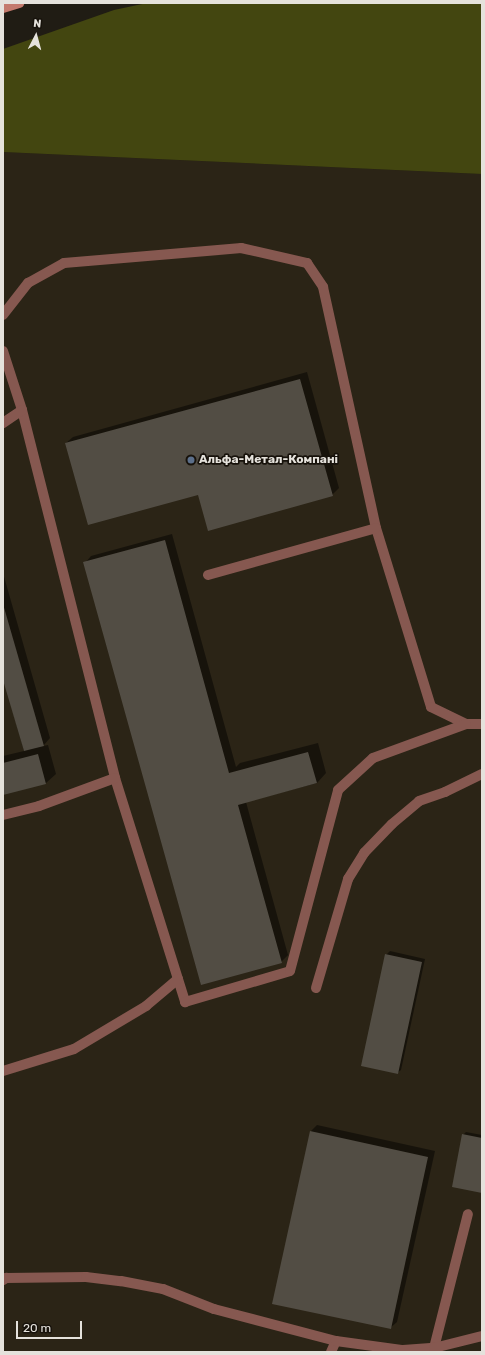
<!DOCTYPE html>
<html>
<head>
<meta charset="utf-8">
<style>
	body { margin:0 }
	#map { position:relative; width:485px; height:1355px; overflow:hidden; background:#201c14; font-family:Rubik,sans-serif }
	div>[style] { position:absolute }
	.built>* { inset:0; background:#2b2416 }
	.green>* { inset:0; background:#434610 }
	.shadow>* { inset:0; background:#0007 }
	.building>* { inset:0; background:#524d44 }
	.lane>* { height:10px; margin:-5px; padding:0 5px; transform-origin:5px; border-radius:5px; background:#865850 }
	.secondary>* { height:10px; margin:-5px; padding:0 5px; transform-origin:5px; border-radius:5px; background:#c47a6d }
	.dots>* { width:11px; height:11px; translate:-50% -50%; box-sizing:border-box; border:2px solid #17120b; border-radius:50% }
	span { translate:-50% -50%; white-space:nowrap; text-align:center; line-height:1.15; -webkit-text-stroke:3.5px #17120b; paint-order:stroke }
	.poi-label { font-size:12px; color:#e5e2dc; font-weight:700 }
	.left { translate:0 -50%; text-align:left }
	.frame { position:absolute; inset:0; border:4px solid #e5e2dc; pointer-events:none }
	.north { position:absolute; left:16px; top:16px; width:40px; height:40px; -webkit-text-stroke:3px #17120b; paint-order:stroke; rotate:6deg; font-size:11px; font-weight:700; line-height:16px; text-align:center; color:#e5e2dc }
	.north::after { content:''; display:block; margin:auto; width:14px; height:18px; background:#e5e2dc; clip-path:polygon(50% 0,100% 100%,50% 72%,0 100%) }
	.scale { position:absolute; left:16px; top:1321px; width:66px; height:18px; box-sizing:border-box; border:2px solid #e5e2dc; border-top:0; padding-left:5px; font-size:12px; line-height:14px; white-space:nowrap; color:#e5e2dc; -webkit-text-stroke:3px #17120b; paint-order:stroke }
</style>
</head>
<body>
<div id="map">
	<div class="built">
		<div style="clip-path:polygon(3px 152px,482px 174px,482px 1352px,3px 1352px)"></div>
	</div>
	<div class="green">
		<div style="clip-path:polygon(147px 3px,482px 3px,482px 174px,3px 152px,3px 49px,114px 10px)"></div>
	</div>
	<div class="shadow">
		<div style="clip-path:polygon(307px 372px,339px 488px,332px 495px,198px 493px,66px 443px,73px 437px)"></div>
		<div style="clip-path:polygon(172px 534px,236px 767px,240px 763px,318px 743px,326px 773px,317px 783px,246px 802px,288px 955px,281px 962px,85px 563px,91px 556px)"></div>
		<div style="clip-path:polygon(3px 573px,50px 738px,43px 746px,48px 745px,56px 774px,46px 783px,3px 794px,3px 756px,24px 751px,3px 676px)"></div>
		<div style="clip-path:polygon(390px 951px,425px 959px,401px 1070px,397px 1073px,386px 955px)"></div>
		<div style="clip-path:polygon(317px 1125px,435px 1151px,397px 1322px,390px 1328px,310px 1132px)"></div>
		<div style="clip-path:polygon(466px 1132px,482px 1135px,482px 1192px,463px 1135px)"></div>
	</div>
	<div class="building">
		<div style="clip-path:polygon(300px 379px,333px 496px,208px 531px,198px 495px,88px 525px,65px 443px)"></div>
		<div style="clip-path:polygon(165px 540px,229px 773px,308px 752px,317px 783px,238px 805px,282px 963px,201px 985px,83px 562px)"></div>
		<div style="clip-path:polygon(3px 604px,44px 746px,24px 751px,3px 680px)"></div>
		<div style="clip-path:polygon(38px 754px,46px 784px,3px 795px,3px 763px)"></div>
		<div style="clip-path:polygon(385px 954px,422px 962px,398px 1074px,361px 1066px)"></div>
		<div style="clip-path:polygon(310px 1131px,428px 1157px,391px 1329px,272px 1304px)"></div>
		<div style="clip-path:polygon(462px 1134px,482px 1138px,482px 1193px,452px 1187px)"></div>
	</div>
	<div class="lane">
		<div style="left:3px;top:315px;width:41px;rotate:-52deg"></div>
		<div style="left:28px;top:283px;width:41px;rotate:-29.1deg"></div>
		<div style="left:64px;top:263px;width:178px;rotate:-4.8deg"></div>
		<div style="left:241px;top:248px;width:68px;rotate:12.8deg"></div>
		<div style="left:307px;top:263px;width:29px;rotate:56deg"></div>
		<div style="left:323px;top:287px;width:247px;rotate:77.6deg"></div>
		<div style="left:376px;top:528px;width:187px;rotate:72.9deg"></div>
		<div style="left:431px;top:707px;width:39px;rotate:26deg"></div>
		<div style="left:466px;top:724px;width:16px"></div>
		<div style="left:3px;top:351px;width:62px;rotate:72.1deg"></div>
		<div style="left:22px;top:410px;width:380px;rotate:75.8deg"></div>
		<div style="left:115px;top:778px;width:235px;rotate:72.6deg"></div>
		<div style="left:185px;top:1002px;width:109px;rotate:-16.4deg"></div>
		<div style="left:290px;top:971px;width:187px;rotate:-75.1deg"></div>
		<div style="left:338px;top:790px;width:47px;rotate:-42.4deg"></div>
		<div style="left:373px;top:758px;width:99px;rotate:-20.1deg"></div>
		<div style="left:3px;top:423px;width:23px;rotate:-34deg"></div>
		<div style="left:208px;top:575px;width:174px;rotate:-15.6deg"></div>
		<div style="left:3px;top:815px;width:37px;rotate:-14deg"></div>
		<div style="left:39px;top:806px;width:81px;rotate:-20.2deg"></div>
		<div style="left:316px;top:988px;width:114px;rotate:-73.6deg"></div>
		<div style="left:348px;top:879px;width:31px;rotate:-58deg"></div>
		<div style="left:364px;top:853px;width:40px;rotate:-46deg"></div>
		<div style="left:392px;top:824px;width:35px;rotate:-40deg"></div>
		<div style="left:419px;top:801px;width:28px;rotate:-19deg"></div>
		<div style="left:445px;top:792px;width:41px;rotate:-25.9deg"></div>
		<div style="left:3px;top:1071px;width:74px;rotate:-17.2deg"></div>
		<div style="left:74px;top:1049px;width:84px;rotate:-30.8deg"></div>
		<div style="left:146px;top:1006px;width:42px;rotate:-40.2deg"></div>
		<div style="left:3px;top:1280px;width:4px;rotate:-34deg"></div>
		<div style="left:6px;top:1278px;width:80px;rotate:-0.7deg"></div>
		<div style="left:86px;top:1277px;width:35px;rotate:7deg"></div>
		<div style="left:121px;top:1281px;width:43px;rotate:10.8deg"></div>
		<div style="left:163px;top:1289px;width:55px;rotate:21.4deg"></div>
		<div style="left:214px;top:1309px;width:126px;rotate:14.7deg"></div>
		<div style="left:434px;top:1348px;width:138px;rotate:-75.8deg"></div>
		<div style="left:331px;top:1352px;width:12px;rotate:-66deg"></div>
		<div style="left:336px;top:1341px;width:68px;rotate:7.7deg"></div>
		<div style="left:403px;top:1350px;width:31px;rotate:-4deg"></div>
		<div style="left:434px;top:1348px;width:49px;rotate:-14deg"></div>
	</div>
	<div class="secondary">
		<div style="left:3px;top:8px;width:17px;rotate:-17deg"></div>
	</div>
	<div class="dots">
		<div style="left:191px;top:460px;background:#5c6f8a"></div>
	</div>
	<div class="poi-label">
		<span class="left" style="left:199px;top:460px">Альфа-Метал-Компані</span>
	</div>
	<div class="frame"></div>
	<div class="north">N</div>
	<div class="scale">20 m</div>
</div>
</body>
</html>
